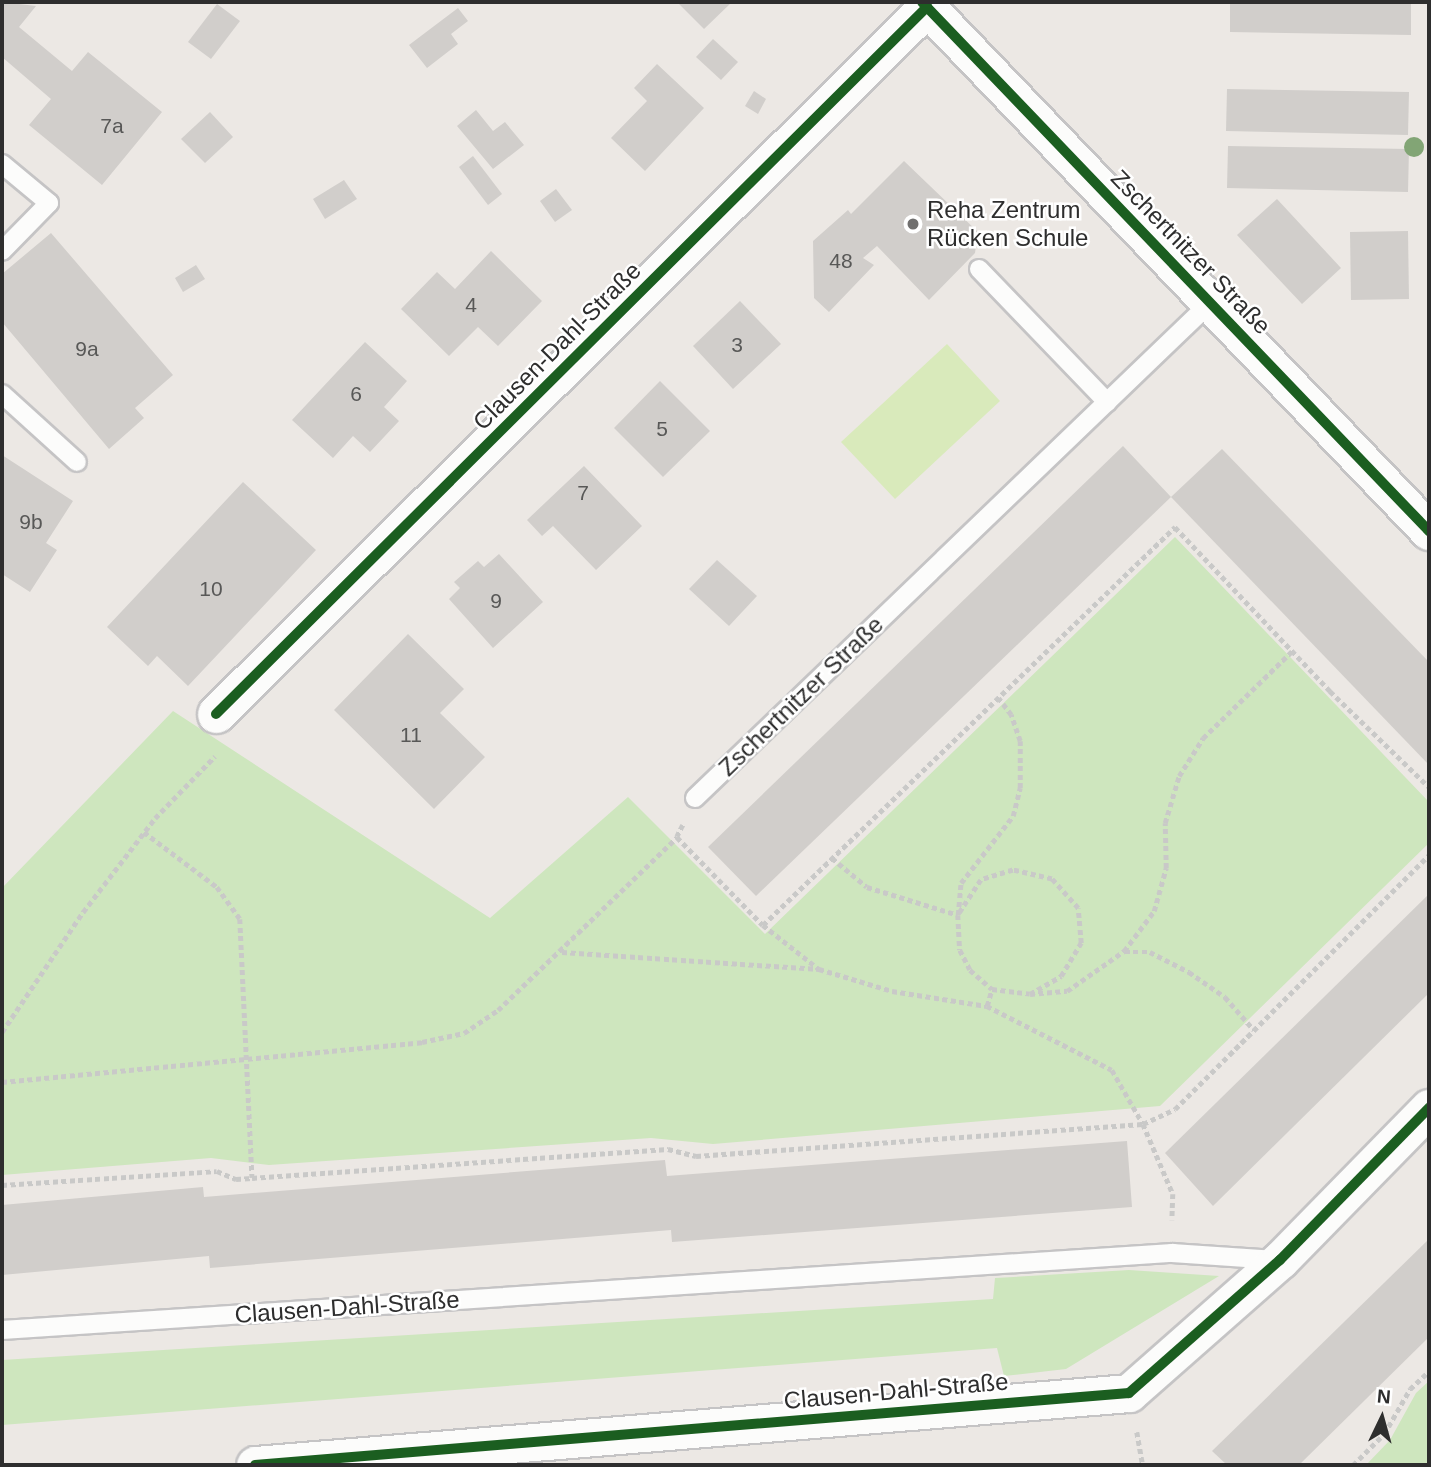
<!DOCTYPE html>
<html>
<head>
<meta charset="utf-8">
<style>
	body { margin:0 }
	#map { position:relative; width:1431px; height:1467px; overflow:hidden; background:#ece8e4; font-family:Arial,sans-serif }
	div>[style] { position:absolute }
	.green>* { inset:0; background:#cee6be }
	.pitch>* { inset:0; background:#d9eabb }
	.building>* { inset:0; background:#d1cecb }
	.path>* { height:4.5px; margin-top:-2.25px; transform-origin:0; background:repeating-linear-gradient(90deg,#c9c9c8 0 5px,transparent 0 8.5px) }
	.roads { filter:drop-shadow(2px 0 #c5c4c5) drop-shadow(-2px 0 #c5c4c5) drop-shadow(0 2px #c5c4c5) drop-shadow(0 -2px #c5c4c5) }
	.service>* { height:18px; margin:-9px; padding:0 9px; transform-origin:9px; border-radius:9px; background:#fcfcfb }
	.minor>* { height:37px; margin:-18.5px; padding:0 18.5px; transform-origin:18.5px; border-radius:18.5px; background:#fcfcfb }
	.cycleway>* { height:10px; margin:-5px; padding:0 5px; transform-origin:5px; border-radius:5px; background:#1b5e20 }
	.trees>* { width:20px; height:20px; margin:-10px; border-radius:50%; background:#82a575 }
	.dots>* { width:19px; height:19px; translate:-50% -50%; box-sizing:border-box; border:4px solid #fff; border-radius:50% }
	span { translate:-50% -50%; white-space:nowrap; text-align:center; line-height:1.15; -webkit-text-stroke:5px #fff; paint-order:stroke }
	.number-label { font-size:21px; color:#585857 }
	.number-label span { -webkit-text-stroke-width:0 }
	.poi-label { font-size:24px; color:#2e2e2e }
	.left { translate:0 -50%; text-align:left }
	.street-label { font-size:24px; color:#2e2e2e }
	.frame { position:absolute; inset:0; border:4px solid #2e2e2e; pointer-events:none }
	.north { position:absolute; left:1347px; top:1383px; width:70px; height:70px; -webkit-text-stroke:5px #fff; paint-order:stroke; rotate:5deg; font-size:19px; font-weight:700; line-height:28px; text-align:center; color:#2e2e2e }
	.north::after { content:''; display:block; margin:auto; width:24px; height:32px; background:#2e2e2e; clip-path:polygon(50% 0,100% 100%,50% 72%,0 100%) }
</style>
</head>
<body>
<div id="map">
	<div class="green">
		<div style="clip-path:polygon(1175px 537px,1429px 802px,1429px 843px,1160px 1106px,713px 1144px,651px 1138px,269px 1165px,211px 1158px,2px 1175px,2px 888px,173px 711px,490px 918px,628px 797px,765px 934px)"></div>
		<div style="clip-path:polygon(1129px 1270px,1219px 1276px,1066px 1369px,1004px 1376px,997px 1348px,2px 1425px,2px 1360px,993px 1299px,995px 1278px)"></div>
		<div style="clip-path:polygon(1429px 1381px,1429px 1465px,1366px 1465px,1390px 1440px,1416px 1393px)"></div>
	</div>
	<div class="pitch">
		<div style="clip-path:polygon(947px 344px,1000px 401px,895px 499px,841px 442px)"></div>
	</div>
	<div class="building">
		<div style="clip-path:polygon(2px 2px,36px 6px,19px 27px,72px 71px,88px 52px,162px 112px,102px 185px,29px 125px,51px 99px,2px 57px)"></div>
		<div style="clip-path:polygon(677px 2px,732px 2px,704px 29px)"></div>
		<div style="clip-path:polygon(1230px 2px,1411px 2px,1411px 35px,1230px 32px)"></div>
		<div style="clip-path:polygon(217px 4px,240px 21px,211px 59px,188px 42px)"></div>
		<div style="clip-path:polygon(458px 8px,468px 21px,451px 34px,458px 44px,427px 68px,409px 45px)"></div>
		<div style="clip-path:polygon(713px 39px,738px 62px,721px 80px,696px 57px)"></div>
		<div style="clip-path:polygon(657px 64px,704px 108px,645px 171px,611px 138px,647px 101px,634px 88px)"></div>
		<div style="clip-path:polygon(1227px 89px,1409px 92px,1408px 135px,1226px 131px)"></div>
		<div style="clip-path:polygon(754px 91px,766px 99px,758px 114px,745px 106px)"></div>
		<div style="clip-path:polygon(476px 110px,493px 131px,505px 122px,524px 145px,493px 169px,457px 126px)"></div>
		<div style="clip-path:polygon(210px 112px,233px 137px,205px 163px,181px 139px)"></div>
		<div style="clip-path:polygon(1228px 146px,1409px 149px,1408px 192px,1227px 188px)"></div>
		<div style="clip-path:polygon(473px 156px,502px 194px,488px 205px,459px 167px)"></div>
		<div style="clip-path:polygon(904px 161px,978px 232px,975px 253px,929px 300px,877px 246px,863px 258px,874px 265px,829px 312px,814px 298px,813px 241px,848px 210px,851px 214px)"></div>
		<div style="clip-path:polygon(344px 180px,357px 199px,325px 219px,313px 199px)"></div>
		<div style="clip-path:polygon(556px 189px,572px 210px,555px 222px,540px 201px)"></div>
		<div style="clip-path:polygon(1277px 199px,1341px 268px,1302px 304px,1237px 235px)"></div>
		<div style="clip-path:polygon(1408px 231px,1409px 299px,1351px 300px,1350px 232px)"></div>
		<div style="clip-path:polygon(51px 233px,173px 375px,135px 408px,144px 418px,109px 449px,2px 322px,2px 274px)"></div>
		<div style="clip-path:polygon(491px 251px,542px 301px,498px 346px,478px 327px,449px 356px,401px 309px,437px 272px,455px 289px)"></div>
		<div style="clip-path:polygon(196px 265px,205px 279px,183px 292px,175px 278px)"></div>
		<div style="clip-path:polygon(740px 301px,781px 344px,733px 389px,693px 346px)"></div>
		<div style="clip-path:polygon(365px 342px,407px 381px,384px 407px,399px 421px,370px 452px,353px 436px,333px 458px,292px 420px)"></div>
		<div style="clip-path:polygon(660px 381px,710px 431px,663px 477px,614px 428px)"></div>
		<div style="clip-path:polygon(1123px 446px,1171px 497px,756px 896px,708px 847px)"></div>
		<div style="clip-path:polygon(1222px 449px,1429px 662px,1429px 765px,1171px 497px)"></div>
		<div style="clip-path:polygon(2px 455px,73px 501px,46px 543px,57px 550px,30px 592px,2px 574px)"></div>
		<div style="clip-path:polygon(584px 466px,642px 526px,596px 570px,553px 526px,542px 536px,527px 520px)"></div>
		<div style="clip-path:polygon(243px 482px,316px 550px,188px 686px,157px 656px,148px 666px,107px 627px)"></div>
		<div style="clip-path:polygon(499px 554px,543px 602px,493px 648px,449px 599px,460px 588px,454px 582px,478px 561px,484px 567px)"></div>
		<div style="clip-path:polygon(717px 560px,757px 596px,729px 626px,689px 589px)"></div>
		<div style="clip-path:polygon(408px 634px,464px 689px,440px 713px,485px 757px,434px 809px,334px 710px)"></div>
		<div style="clip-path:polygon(1429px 894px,1429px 993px,1213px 1206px,1165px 1153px)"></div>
		<div style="clip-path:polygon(1127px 1141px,1132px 1207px,672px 1242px,671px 1230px,210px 1268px,209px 1256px,2px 1275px,2px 1205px,203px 1187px,204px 1197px,665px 1160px,667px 1176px)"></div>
		<div style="clip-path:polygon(1429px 1239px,1429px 1337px,1299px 1465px,1227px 1465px,1212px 1451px)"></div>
	</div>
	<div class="path">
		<div style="left:683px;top:825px;width:13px;rotate:117deg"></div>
		<div style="left:677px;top:837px;width:123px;rotate:45.7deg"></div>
		<div style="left:763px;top:925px;width:71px;rotate:38.2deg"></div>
		<div style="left:819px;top:969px;width:76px;rotate:16.8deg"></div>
		<div style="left:892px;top:991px;width:96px;rotate:9deg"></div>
		<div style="left:987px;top:1006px;width:140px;rotate:27.1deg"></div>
		<div style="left:1112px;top:1070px;width:62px;rotate:60.1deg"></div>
		<div style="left:1143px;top:1124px;width:76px;rotate:66.8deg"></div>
		<div style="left:1173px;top:1194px;width:26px;rotate:92deg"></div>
		<div style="left:144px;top:832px;width:91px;rotate:37deg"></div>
		<div style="left:217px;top:887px;width:39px;rotate:54deg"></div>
		<div style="left:240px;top:919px;width:259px;rotate:87.3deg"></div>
		<div style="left:832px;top:858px;width:45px;rotate:39.6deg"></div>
		<div style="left:867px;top:887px;width:95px;rotate:17.1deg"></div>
		<div style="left:958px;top:915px;width:32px;rotate:-85deg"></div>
		<div style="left:961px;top:883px;width:85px;rotate:-52.2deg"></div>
		<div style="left:1013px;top:816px;width:29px;rotate:-76deg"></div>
		<div style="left:1020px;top:788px;width:47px;rotate:-90deg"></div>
		<div style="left:1020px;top:741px;width:28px;rotate:-109deg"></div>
		<div style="left:1011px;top:715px;width:21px;rotate:-127deg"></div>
		<div style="left:763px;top:925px;width:573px;rotate:-44.01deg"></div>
		<div style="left:1175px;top:527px;width:226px;rotate:46.6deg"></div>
		<div style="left:1330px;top:691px;width:138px;rotate:44.1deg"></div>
		<div style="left:562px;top:952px;width:258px;rotate:3.8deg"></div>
		<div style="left:1125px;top:952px;width:25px"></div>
		<div style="left:1150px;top:952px;width:44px;rotate:27.1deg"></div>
		<div style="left:1189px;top:972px;width:44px;rotate:34.8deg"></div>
		<div style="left:1225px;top:997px;width:44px;rotate:48.7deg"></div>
		<div style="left:1030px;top:994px;width:37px;rotate:-5deg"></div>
		<div style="left:1067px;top:991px;width:70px;rotate:-35.1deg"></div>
		<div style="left:1124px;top:951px;width:50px;rotate:-53.1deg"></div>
		<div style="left:1154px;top:911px;width:45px;rotate:-74.4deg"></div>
		<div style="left:1166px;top:868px;width:45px;rotate:-91.3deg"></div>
		<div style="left:1165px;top:823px;width:49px;rotate:-73.4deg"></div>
		<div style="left:1179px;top:776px;width:45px;rotate:-57.7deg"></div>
		<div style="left:1203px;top:738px;width:124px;rotate:-44.3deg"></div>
		<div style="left:987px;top:1006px;width:18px;rotate:-74deg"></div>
		<div style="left:992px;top:989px;width:38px;rotate:7deg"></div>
		<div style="left:1030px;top:994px;width:36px;rotate:-30deg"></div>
		<div style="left:1061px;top:976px;width:39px;rotate:-59deg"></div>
		<div style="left:1081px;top:943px;width:35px;rotate:-95deg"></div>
		<div style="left:1078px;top:908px;width:39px;rotate:-132deg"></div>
		<div style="left:1052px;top:879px;width:40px;rotate:-167deg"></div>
		<div style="left:1013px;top:870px;width:34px;rotate:163deg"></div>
		<div style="left:981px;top:880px;width:42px;rotate:123.3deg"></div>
		<div style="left:958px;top:915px;width:35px;rotate:87deg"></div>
		<div style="left:960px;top:950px;width:22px;rotate:63deg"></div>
		<div style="left:970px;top:970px;width:29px;rotate:41deg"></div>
		<div style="left:2px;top:1032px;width:145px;rotate:-56deg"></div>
		<div style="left:83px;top:912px;width:118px;rotate:-52.5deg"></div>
		<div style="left:155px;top:818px;width:86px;rotate:-45.9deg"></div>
		<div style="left:2px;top:1082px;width:422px;rotate:-5.4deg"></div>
		<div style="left:422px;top:1042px;width:43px;rotate:-12.1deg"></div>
		<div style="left:464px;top:1033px;width:41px;rotate:-34.1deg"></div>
		<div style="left:498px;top:1010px;width:249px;rotate:-44deg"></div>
		<div style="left:2px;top:1185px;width:215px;rotate:-3.7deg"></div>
		<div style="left:217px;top:1171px;width:21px;rotate:23deg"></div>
		<div style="left:236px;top:1179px;width:16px;rotate:-4deg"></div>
		<div style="left:252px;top:1178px;width:417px;rotate:-4deg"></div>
		<div style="left:668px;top:1149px;width:29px;rotate:14deg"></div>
		<div style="left:696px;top:1156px;width:448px;rotate:-4.1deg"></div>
		<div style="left:1143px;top:1124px;width:35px;rotate:-25deg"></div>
		<div style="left:1175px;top:1109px;width:359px;rotate:-45deg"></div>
		<div style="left:1137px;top:1432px;width:34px;rotate:80deg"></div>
		<div style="left:1353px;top:1465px;width:44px;rotate:-45deg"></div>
		<div style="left:1384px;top:1434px;width:52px;rotate:-60deg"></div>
		<div style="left:1410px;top:1389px;width:26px;rotate:-43deg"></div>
	</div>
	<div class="roads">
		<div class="service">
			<div style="left:2px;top:164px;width:61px;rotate:39.7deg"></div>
			<div style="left:49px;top:203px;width:67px;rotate:134.4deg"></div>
			<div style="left:979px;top:269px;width:185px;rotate:46.1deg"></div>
			<div style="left:2px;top:394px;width:101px;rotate:42.2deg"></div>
			<div style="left:695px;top:798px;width:714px;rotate:-43.87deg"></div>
			<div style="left:2px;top:1330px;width:1173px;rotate:-3.77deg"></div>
			<div style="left:1172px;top:1253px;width:104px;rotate:3.9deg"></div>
		</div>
		<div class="minor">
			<div style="left:922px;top:2px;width:733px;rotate:46.22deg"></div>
			<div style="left:216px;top:714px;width:1003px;rotate:-44.84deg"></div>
			<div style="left:255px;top:1465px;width:877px;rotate:-4.71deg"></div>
			<div style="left:1129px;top:1393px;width:201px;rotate:-41.4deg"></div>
			<div style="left:1280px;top:1260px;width:213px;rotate:-45.6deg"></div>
		</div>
	</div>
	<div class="cycleway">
		<div style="left:922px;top:2px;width:733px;rotate:46.22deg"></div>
		<div style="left:216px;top:714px;width:1003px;rotate:-44.84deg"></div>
		<div style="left:255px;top:1465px;width:877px;rotate:-4.71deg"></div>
		<div style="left:1129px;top:1393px;width:201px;rotate:-41.4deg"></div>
		<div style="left:1280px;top:1260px;width:213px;rotate:-45.6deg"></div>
	</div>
	<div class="trees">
		<div style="left:1414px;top:147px"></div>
	</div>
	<div class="dots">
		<div style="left:913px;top:224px;background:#706f6e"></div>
	</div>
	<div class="number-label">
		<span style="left:112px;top:126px">7a</span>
		<span style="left:841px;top:261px">48</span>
		<span style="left:471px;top:305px">4</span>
		<span style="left:737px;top:345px">3</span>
		<span style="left:87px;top:349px">9a</span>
		<span style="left:356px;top:394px">6</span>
		<span style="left:662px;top:429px">5</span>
		<span style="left:583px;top:493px">7</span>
		<span style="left:31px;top:522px">9b</span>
		<span style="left:211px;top:589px">10</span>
		<span style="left:496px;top:601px">9</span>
		<span style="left:411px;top:735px">11</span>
	</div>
	<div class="poi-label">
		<span class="left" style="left:927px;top:224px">Reha Zentrum<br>Rücken Schule</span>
	</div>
	<div class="street-label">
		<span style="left:1191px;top:252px;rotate:46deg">Zschertnitzer Straße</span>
		<span style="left:557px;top:346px;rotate:-45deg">Clausen-Dahl-Straße</span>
		<span style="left:801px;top:696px;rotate:-44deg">Zschertnitzer Straße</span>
		<span style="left:347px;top:1307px;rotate:-4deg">Clausen-Dahl-Straße</span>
		<span style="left:896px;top:1391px;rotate:-5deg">Clausen-Dahl-Straße</span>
	</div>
	<div class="frame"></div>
	<div class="north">N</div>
</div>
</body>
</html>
